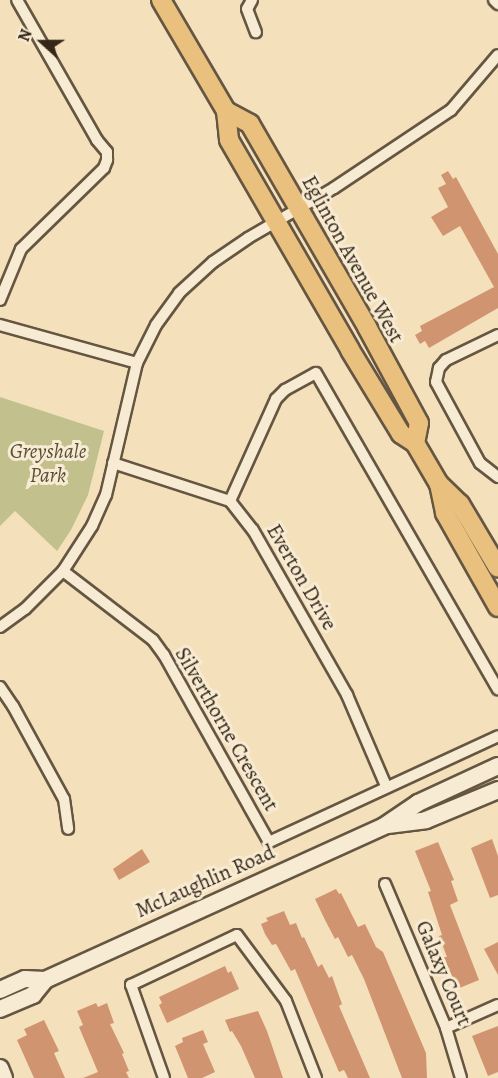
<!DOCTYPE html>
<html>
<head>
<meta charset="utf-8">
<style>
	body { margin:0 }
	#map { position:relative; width:498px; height:1078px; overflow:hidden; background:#f4e0bb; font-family:Alegreya,serif }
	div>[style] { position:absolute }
	.green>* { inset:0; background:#c2c08c }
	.building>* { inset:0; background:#d19470 }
	.roads { filter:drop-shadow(2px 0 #655642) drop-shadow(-2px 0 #655642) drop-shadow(0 2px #655642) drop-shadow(0 -2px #655642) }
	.street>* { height:10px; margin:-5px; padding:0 5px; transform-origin:5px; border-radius:5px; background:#f8ebd3 }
	.secondary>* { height:16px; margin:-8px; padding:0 8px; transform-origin:8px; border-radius:8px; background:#f8ebd3 }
	.primary>* { height:18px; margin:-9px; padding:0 9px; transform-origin:9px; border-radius:9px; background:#eac07e }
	span { translate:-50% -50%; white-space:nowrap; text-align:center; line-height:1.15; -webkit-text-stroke:6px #f8ebd3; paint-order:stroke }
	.street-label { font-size:21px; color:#352819 }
	.park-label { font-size:21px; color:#584e36; font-style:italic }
	.north { position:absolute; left:12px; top:12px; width:60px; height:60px; -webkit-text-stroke:4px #f8ebd3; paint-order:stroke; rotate:291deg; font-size:16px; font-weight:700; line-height:24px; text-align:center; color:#352819 }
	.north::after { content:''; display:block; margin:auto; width:21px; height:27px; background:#352819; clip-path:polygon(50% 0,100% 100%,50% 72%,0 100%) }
</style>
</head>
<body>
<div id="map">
	<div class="green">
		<div style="clip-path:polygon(0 397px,104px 431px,88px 495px,71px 530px,57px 551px,15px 511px,0 526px)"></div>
	</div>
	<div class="building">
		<div style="clip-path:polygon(448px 171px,453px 179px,456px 177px,498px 254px,498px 308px,429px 348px,425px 341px,420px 344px,415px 335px,422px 331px,420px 326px,494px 287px,460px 226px,443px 236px,431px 217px,448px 207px,438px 188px,446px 184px,441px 175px)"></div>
		<div style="clip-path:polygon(492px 839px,498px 856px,498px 895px,490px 898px,471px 848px)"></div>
		<div style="clip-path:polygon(438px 842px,454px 880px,451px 881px,458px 901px,450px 905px,479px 980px,457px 989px,444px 957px,447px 957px,439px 936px,442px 935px,428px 892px,431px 891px,415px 851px)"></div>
		<div style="clip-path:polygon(142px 849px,150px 862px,119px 880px,113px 869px)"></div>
		<div style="clip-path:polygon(336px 889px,339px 894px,341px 893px,358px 927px,365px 924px,376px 947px,383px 952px,426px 1053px,427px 1078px,402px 1078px,364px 979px,352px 955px,348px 957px,338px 937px,335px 939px,325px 920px,315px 899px)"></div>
		<div style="clip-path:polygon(284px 911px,290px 925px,296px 923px,302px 938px,304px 937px,318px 967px,322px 964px,329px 978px,332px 976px,342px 1004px,339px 1006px,370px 1078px,348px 1078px,344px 1070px,339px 1072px,295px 969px,291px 971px,276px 944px,272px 945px,265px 934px,261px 924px,268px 921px,266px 918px)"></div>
		<div style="clip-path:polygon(498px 942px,498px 975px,484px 949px)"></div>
		<div style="clip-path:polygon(225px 966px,228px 973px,231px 971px,239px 989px,167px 1023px,159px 1005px,162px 1003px,159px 997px)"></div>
		<div style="clip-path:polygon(96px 1003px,98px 1007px,107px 1003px,114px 1023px,110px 1024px,124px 1053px,122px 1054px,129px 1071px,126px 1072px,129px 1078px,83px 1078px,98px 1072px,79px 1027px,83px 1025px,77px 1011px)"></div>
		<div style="clip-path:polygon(258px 1011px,267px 1031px,283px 1078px,255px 1078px,241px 1046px,232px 1031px,230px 1032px,225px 1020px)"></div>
		<div style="clip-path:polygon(44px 1020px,59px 1051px,54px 1053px,65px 1078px,34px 1078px,17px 1040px,27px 1035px,24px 1029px)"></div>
		<div style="clip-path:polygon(498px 1026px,498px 1072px,488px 1076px,472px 1036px)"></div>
		<div style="clip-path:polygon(203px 1030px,208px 1042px,203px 1044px,215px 1072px,202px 1078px,188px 1078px,175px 1046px,183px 1042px,182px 1038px)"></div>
	</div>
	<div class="roads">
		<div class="street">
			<div style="left:252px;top:0;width:10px;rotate:119deg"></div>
			<div style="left:247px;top:9px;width:25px;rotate:69deg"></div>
			<div style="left:494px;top:0;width:6px;rotate:45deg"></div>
			<div style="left:0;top:300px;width:55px;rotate:-67.6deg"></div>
			<div style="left:21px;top:249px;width:116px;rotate:-44.3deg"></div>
			<div style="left:104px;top:168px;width:9px;rotate:-69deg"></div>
			<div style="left:107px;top:160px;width:8px;rotate:-90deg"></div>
			<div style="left:107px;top:152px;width:16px;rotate:-130deg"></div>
			<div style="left:97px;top:140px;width:161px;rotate:-119.7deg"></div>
			<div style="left:0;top:325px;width:142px;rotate:15.5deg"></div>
			<div style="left:498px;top:335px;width:58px;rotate:154.3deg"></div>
			<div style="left:446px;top:360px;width:11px;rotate:131deg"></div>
			<div style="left:439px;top:368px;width:14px;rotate:102deg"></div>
			<div style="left:436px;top:382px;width:92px;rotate:61.5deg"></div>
			<div style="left:480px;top:463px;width:23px;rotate:38deg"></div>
			<div style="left:113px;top:463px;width:123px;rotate:18deg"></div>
			<div style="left:230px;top:501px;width:37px;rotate:52deg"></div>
			<div style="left:253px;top:530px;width:190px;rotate:60.3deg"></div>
			<div style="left:347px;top:695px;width:99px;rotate:66.8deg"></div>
			<div style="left:230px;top:501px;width:112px;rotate:-65.7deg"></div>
			<div style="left:276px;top:399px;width:13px;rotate:-45deg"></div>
			<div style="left:285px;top:390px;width:35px;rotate:-29deg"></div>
			<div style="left:316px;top:373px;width:365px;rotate:60.1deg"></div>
			<div style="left:63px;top:571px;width:113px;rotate:37.5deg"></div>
			<div style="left:153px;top:640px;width:19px;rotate:54deg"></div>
			<div style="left:164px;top:655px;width:214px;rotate:60.7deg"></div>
			<div style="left:269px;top:842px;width:252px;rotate:-24.8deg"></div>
			<div style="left:0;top:627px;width:31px;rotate:-36deg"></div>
			<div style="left:25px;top:609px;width:54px;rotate:-45deg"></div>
			<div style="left:63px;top:571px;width:54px;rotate:-57.2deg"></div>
			<div style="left:92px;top:526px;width:34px;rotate:-66deg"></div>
			<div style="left:106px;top:495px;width:136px;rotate:-76.8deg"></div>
			<div style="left:137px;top:363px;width:42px;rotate:-63.4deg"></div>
			<div style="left:156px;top:325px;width:39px;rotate:-54deg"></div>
			<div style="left:179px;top:293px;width:46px;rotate:-42.4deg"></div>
			<div style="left:213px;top:262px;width:42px;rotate:-34.4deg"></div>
			<div style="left:248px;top:238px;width:99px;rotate:-30.2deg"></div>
			<div style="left:334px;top:188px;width:141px;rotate:-33.7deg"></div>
			<div style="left:451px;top:110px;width:72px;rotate:-49.5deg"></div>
			<div style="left:0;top:687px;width:23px;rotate:56deg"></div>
			<div style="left:13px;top:706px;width:106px;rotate:61.3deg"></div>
			<div style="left:64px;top:799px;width:30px;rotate:82deg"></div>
			<div style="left:385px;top:884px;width:156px;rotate:67deg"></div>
			<div style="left:446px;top:1028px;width:52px;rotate:73.3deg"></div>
			<div style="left:446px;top:1028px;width:57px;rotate:-23.9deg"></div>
			<div style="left:164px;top:1078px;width:99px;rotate:-109.5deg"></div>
			<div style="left:131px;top:985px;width:117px;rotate:-25.3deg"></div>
			<div style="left:237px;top:935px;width:82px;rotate:53.4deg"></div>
			<div style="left:286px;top:1001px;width:83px;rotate:68.7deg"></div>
		</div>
		<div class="secondary">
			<div style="left:388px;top:825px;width:38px;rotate:-7deg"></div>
			<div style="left:426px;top:820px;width:78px;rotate:-22.6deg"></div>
			<div style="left:0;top:990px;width:27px;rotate:-24deg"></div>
			<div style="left:25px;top:979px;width:20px;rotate:3deg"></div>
			<div style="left:0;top:1009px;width:36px;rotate:-23deg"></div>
			<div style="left:33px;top:995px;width:19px;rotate:-51deg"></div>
			<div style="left:45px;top:980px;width:372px;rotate:-24.4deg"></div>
			<div style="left:384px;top:826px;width:41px;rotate:-34.1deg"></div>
			<div style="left:418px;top:803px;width:88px;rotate:-24.8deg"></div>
			<div style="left:0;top:1068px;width:11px;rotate:68deg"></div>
		</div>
		<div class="primary">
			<div style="left:161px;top:0;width:129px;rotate:59.6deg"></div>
			<div style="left:226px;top:111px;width:29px;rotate:84deg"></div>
			<div style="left:229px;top:140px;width:242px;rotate:60deg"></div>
			<div style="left:350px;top:350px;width:98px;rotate:58.7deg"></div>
			<div style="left:401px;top:434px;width:17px;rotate:33deg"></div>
			<div style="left:415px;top:443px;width:48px;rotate:59.7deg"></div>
			<div style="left:439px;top:484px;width:29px;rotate:44deg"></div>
			<div style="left:460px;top:504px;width:74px;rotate:59.3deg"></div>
			<div style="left:226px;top:111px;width:27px;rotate:28deg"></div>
			<div style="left:250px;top:124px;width:234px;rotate:60deg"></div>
			<div style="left:367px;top:327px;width:109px;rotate:61.6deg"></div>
			<div style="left:419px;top:423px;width:20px;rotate:101deg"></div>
			<div style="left:439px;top:484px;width:30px;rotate:78deg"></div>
			<div style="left:445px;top:513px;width:108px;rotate:60.6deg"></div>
		</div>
	</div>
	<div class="street-label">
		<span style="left:353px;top:259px;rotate:61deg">Eglinton Avenue West</span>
		<span style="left:302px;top:577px;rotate:60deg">Everton Drive</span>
		<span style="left:227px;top:729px;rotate:60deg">Silverthorne Crescent</span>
		<span style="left:205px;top:881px;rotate:-24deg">McLaughlin Road</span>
		<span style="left:444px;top:973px;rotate:67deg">Galaxy Court</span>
	</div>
	<div class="park-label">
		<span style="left:48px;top:463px">Greyshale<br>Park</span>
	</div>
	<div class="north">N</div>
</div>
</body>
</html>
